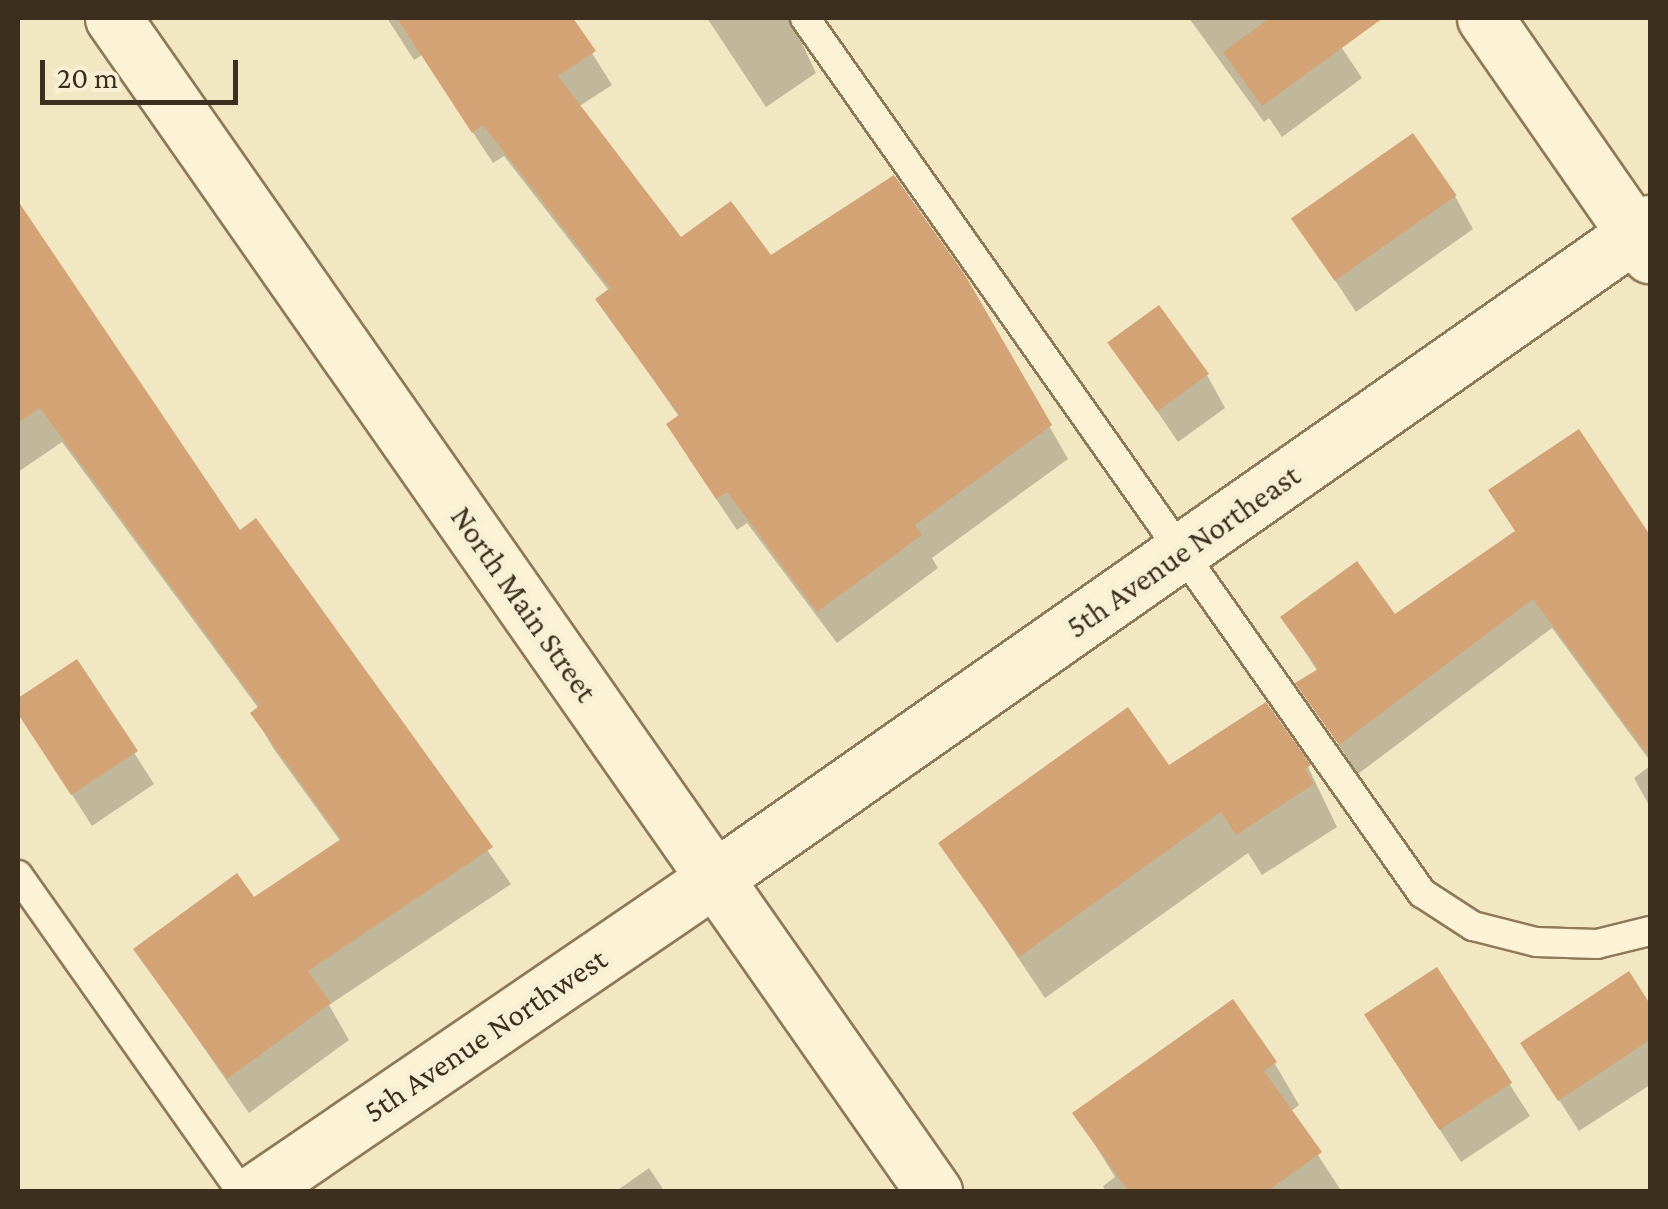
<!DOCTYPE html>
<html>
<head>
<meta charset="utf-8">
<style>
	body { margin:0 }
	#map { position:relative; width:1668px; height:1209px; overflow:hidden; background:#f2e7c3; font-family:"Crimson Pro",serif }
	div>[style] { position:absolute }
	.shadow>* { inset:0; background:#0003 }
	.building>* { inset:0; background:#d3a376; transform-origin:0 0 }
	.roads { filter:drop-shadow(2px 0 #8e7958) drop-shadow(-2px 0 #8e7958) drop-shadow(0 2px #8e7958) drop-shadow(0 -2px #8e7958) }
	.lane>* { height:28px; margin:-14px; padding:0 14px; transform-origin:14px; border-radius:14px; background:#fcf3d7 }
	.street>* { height:55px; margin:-27.5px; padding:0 27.5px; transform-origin:27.5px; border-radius:27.5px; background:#fcf3d7 }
	.secondary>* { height:55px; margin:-27.5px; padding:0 27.5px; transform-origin:27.5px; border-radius:27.5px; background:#fcf3d7 }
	span { translate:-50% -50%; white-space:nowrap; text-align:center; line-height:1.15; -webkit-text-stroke:10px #f8f0d4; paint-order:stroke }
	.street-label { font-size:32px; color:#3d2f1d }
	.frame { position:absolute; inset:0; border:20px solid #3d2f1d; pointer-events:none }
	.scale { position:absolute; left:40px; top:60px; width:198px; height:45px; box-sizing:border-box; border:5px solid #3d2f1d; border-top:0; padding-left:12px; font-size:30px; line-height:35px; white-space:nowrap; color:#3d2f1d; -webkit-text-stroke:8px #f8f0d4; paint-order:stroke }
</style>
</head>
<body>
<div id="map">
	<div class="shadow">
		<i style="clip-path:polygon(387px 18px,570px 18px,612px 85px,578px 107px,681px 240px,770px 259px,963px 276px,1068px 459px,932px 558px,938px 568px,837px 643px,747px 523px,737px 530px,688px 457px,680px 418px,598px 300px,610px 292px,504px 156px,493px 163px,422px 55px,414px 60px)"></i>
		<i style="clip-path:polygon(707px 18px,790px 18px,816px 73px,766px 107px)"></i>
		<i style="clip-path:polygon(1189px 18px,1322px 18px,1362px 78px,1282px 137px,1269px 118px,1264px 122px)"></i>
		<i style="clip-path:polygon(1455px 196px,1473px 229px,1356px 312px,1296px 221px)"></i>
		<i style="clip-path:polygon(18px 206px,240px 534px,256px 522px,511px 884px,329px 1005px,349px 1040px,249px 1113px,136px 950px,253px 900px,341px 842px,273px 748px,253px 713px,259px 709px,62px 442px,18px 472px)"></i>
		<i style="clip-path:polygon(1111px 343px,1207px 375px,1225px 408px,1178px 442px)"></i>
		<i style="clip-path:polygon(1579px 432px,1650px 539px,1650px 761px,1552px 628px,1358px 774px,1299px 684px,1318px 672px,1283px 618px,1395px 618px,1516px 533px)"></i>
		<i style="clip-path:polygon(76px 662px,154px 784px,92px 826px,18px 710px,18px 701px)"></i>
		<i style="clip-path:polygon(1650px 766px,1650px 807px,1634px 778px)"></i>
		<i style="clip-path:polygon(1308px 767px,1337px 827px,1262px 875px,1248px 853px,1045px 998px,942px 844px,1168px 769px)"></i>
		<i style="clip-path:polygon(1436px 970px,1530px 1116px,1461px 1162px,1386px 1048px)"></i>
		<i style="clip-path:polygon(1629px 975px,1650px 1009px,1650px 1085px,1579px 1131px,1523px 1044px)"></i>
		<i style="clip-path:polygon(1232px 1003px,1275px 1064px,1299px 1105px,1290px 1112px,1342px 1192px,1106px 1192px,1103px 1186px,1115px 1177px,1076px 1114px)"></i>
		<i style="clip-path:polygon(649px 1168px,665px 1192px,615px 1192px)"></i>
	</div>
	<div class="building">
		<i style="clip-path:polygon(397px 18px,573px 18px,596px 51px,558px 76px,681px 237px,731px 201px,771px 255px,894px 175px,965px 275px,1052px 425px,915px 525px,922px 535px,817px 612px,727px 492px,716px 499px,666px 424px,679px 415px,595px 299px,610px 288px,483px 125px,472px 133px)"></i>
		<i style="clip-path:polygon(1270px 18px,1383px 18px,1262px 106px,1223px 52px)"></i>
		<i style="left:1413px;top:133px;width:76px;height:149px;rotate:55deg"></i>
		<i style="clip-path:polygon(18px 201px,240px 530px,256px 518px,493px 847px,308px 971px,331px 1003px,227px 1079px,133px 949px,237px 873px,254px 897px,341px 839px,250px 713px,259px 706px,40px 408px,18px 423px)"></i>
		<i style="left:1159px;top:305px;width:85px;height:64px;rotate:54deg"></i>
		<i style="clip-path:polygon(1579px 429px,1650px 535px,1650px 758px,1533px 599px,1339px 745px,1295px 683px,1318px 669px,1280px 617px,1357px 561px,1395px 614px,1515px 531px,1488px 490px)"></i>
		<i style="clip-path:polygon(77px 659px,138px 751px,71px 795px,18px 714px,18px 698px)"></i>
		<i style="clip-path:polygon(1266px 702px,1311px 765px,1305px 769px,1314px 784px,1236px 835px,1221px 812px,1019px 957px,938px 843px,1128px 707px,1169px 765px)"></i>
		<i style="left:1437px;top:967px;width:138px;height:87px;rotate:57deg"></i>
		<i style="clip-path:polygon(1629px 971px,1650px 1004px,1650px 1040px,1558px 1101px,1520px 1043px)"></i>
		<i style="clip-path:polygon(1233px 999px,1277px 1062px,1264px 1071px,1322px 1152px,1266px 1192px,1129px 1192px,1072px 1113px)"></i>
	</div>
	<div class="roads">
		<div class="lane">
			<i style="left:805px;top:18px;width:1071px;rotate:54.81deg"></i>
			<i style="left:1422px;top:893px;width:61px;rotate:32.9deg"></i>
			<i style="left:1473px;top:926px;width:65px;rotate:14.3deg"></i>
			<i style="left:1536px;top:942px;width:61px;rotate:1.9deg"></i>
			<i style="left:1597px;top:944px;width:55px;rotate:-13.8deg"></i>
			<i style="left:18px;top:875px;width:388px;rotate:54.8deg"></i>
		</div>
		<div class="street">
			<i style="left:1485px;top:18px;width:289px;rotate:55.2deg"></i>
			<i style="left:715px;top:878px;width:1142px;rotate:-35.01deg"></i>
		</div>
		<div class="secondary">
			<i style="left:113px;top:18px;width:1433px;rotate:55.03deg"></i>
			<i style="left:255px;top:1192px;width:557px;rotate:-34.32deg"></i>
		</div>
	</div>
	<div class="street-label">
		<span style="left:1183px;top:551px;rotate:-35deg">5th Avenue Northeast</span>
		<span style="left:524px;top:604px;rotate:55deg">North Main Street</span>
		<span style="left:485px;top:1035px;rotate:-34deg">5th Avenue Northwest</span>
	</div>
	<div class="frame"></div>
	<div class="scale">20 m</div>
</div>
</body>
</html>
